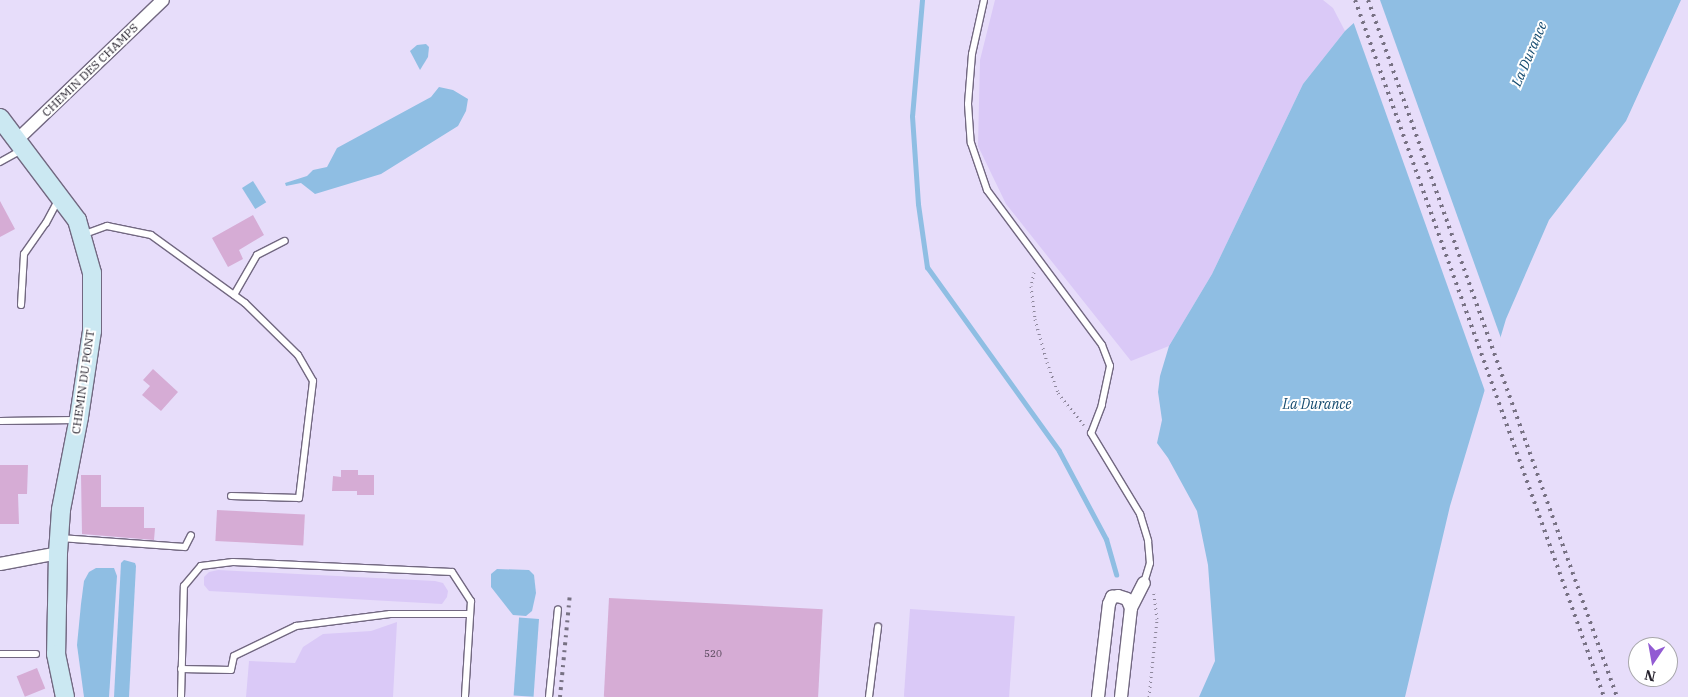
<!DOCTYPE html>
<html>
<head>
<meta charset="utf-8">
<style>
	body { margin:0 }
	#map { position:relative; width:1688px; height:697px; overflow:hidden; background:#e7ddfa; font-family:"IBM Plex Serif",serif }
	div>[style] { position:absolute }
	.green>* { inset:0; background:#dac9f7; transform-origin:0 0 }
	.water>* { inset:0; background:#8fbee3; transform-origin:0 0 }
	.pier>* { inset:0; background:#e7ddfa }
	.stream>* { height:5px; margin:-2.5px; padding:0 2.5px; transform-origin:2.5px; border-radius:2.5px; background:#8fbee3 }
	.building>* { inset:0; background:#d6acd5; transform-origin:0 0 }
	.path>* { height:3px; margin-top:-1.5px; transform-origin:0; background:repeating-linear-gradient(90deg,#8e879c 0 1px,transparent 0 5px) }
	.roads { filter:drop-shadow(1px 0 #726881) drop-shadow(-1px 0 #726881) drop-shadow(0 1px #726881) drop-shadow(0 -1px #726881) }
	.lane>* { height:6px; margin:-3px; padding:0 3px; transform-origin:3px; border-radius:3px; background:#fff }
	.street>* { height:12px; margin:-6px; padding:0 6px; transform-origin:6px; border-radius:6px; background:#fff }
	.secondary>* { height:18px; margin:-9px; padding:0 9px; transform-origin:9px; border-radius:9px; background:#cbe8f2 }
	.rail>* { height:4px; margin-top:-2px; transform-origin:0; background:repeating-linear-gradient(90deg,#777183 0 2.5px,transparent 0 7.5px) }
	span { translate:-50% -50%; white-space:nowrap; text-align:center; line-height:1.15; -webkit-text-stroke:4px #fff; paint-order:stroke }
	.number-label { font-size:10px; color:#524457 }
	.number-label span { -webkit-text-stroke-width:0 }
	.street-label { font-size:12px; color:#26222d }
	.water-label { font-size:14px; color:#164c70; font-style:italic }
	.north { position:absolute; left:1628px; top:637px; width:50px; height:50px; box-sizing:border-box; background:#fff; border:1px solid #a8a7ab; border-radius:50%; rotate:192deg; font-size:14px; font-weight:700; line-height:20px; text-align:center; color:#26222d }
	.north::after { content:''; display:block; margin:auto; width:18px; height:22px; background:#925bd3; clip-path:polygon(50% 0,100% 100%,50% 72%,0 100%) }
</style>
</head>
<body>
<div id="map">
	<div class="green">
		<i style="clip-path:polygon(995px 0,1323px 0,1333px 8px,1345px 31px,1303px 84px,1212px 274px,1169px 346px,1131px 361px,1006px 204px,978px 146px,980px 60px)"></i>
		<i style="clip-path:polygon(218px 570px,435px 581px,443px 583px,448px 591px,447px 597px,442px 604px,209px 591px,204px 585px,204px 577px,209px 572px)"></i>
		<i style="left:910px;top:609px;width:105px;height:88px;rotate:4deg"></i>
		<i style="clip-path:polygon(397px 622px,393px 697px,246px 697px,249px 661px,295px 663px,303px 647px,323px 634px,371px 631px)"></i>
	</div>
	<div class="water">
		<i style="clip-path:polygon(1379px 0,1681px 0,1626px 121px,1549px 220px,1506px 319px,1450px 506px,1405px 697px,1199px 697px,1215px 661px,1208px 565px,1197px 511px,1168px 458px,1157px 443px,1162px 420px,1158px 392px,1160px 376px,1169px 346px,1212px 274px,1303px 84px,1345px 31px)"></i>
		<i style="clip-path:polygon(426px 44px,429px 47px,428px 57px,420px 70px,410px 51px,417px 45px)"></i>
		<i style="clip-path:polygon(439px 87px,453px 90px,468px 99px,466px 111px,458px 126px,381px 174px,315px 194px,301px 183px,286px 186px,285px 183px,307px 176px,313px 170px,327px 167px,337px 148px,431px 97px)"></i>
		<i style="left:253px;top:181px;width:25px;height:13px;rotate:58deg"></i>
		<i style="clip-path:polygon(124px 560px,135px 563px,136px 566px,129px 697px,114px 697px,121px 563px)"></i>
		<i style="clip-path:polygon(96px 568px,114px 568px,117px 576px,109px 697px,84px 697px,77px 645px,81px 604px,84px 581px,89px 572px)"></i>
		<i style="clip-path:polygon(497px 569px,529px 570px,534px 575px,536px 593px,532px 611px,526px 616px,513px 615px,491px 587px,491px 574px)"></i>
		<i style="left:539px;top:619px;width:78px;height:20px;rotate:94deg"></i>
	</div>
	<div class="pier">
		<i style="clip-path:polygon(1375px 0,1380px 0,1502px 341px,1486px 394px,1353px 21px)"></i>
	</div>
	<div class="stream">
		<i style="left:922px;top:0;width:116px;rotate:94.9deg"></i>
		<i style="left:912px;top:116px;width:88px;rotate:86.1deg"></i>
		<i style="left:918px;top:204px;width:64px;rotate:81.9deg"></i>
		<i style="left:927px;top:267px;width:226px;rotate:54.3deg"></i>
		<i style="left:1059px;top:451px;width:100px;rotate:61.9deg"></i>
		<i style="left:1106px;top:539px;width:37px;rotate:74deg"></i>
	</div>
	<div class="building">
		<i style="clip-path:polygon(0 201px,15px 229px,0 237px)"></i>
		<i style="clip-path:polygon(253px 215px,264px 235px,239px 250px,243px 259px,228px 267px,212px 238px)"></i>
		<i style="clip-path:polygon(153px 369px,178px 392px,161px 411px,142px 395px,150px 386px,143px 380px)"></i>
		<i style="clip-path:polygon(0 465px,28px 465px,27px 494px,18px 494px,19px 524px,0 524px)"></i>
		<i style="clip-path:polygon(341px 470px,358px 470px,358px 475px,374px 475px,374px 495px,357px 495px,357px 491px,332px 491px,333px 476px,341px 477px)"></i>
		<i style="clip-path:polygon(81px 475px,101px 475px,101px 507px,144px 507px,144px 528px,155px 528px,154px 540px,82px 534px)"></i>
		<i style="left:217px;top:510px;width:88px;height:31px;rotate:3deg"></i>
		<i style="left:609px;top:598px;width:214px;height:99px;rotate:3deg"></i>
		<i style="left:37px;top:668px;width:22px;height:22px;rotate:68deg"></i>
	</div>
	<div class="path">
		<i style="left:1034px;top:272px;width:14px;rotate:102deg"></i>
		<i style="left:1031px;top:286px;width:33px;rotate:83deg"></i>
		<i style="left:1035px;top:319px;width:45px;rotate:74.4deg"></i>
		<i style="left:1047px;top:362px;width:33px;rotate:70deg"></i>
		<i style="left:1058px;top:393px;width:41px;rotate:50.9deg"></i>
		<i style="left:1149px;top:697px;width:78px;rotate:-84.1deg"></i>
		<i style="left:1157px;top:619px;width:26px;rotate:-97deg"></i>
	</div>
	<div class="roads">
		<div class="lane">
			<i style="left:984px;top:0;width:55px;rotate:102.5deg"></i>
			<i style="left:972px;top:54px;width:50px;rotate:94.6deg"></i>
			<i style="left:968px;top:104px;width:39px;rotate:86deg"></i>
			<i style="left:971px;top:143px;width:50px;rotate:71.2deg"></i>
			<i style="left:987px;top:190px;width:193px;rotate:53.4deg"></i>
			<i style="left:1102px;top:345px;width:22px;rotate:69deg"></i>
			<i style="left:1110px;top:366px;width:40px;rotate:102deg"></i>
			<i style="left:1102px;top:405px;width:30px;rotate:111deg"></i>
			<i style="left:1091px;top:433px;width:95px;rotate:58.8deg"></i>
			<i style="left:1140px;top:514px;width:28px;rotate:73deg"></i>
			<i style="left:1148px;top:541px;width:22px;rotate:85deg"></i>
			<i style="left:1150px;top:563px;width:21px;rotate:107deg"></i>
			<i style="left:0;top:162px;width:26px;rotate:-29deg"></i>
			<i style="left:82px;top:235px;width:27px;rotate:-20deg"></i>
			<i style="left:107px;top:226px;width:45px;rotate:11.6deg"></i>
			<i style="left:151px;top:235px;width:116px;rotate:35.9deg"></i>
			<i style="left:245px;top:303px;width:74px;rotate:44.5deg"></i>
			<i style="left:298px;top:355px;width:30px;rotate:60deg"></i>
			<i style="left:313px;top:381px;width:118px;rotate:96.8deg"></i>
			<i style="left:299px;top:498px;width:68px;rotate:-178.3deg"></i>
			<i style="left:234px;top:295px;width:46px;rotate:-60.1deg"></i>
			<i style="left:257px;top:255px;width:31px;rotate:-27deg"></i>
			<i style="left:21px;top:305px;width:51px;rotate:-86.6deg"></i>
			<i style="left:24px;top:254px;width:38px;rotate:-55deg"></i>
			<i style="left:46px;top:223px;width:27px;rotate:-62deg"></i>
			<i style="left:0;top:421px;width:76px;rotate:-0.8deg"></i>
			<i style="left:60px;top:538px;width:125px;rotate:4.1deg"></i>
			<i style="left:185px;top:547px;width:13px;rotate:-63deg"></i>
			<i style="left:0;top:654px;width:36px"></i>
			<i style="left:181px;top:669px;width:50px;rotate:1.1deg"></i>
			<i style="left:231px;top:670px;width:14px;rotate:-78deg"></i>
			<i style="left:234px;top:656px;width:69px;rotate:-25.8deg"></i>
			<i style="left:296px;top:626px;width:95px;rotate:-7.3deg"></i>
			<i style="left:390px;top:614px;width:80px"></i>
			<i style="left:181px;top:697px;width:111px;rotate:-88.5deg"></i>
			<i style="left:184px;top:586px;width:26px;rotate:-50deg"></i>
			<i style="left:201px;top:566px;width:32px;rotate:-7deg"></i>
			<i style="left:233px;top:562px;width:219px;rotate:2.6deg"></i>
			<i style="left:452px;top:572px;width:35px;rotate:57deg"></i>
			<i style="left:471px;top:601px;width:96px;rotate:93.6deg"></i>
			<i style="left:549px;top:697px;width:88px;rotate:-84.2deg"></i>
			<i style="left:869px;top:697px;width:71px;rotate:-82.7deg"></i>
		</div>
		<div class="street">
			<i style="left:17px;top:140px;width:202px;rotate:-43.8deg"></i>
			<i style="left:0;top:564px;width:59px;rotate:-10.7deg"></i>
			<i style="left:1131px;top:608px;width:28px;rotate:-63deg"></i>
			<i style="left:1098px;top:697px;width:94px;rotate:-83.3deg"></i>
			<i style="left:1109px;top:604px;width:8px;rotate:-67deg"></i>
			<i style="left:1112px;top:597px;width:6px;rotate:-9deg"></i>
			<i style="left:1118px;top:596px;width:9px;rotate:18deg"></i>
			<i style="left:1127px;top:599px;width:10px;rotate:66deg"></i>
			<i style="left:1131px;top:608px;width:90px;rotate:96.4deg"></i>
		</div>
		<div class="secondary">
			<i style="left:0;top:118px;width:128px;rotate:53deg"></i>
			<i style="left:77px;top:220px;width:55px;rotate:74.2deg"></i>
			<i style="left:92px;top:273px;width:58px;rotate:90deg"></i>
			<i style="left:92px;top:331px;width:87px;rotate:98.6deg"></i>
			<i style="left:79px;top:417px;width:95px;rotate:101deg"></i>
			<i style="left:61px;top:510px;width:43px;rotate:94deg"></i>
			<i style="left:58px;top:553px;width:101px;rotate:91.1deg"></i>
			<i style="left:56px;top:654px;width:44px;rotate:78.2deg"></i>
		</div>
	</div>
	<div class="rail">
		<i style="left:1355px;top:0;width:740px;rotate:70.34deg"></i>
		<i style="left:1368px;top:0;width:740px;rotate:70.34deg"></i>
		<i style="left:560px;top:697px;width:104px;rotate:-84.5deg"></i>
	</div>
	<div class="number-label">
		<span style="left:713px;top:654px">520</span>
	</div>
	<div class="street-label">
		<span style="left:90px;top:70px;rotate:-44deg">CHEMIN DES CHAMPS</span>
		<span style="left:83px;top:382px;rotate:-82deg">CHEMIN DU PONT</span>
	</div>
	<div class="water-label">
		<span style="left:1529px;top:54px;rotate:-67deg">La Durance</span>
		<span style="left:1317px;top:404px">La Durance</span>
	</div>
	<div class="north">N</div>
</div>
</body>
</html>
